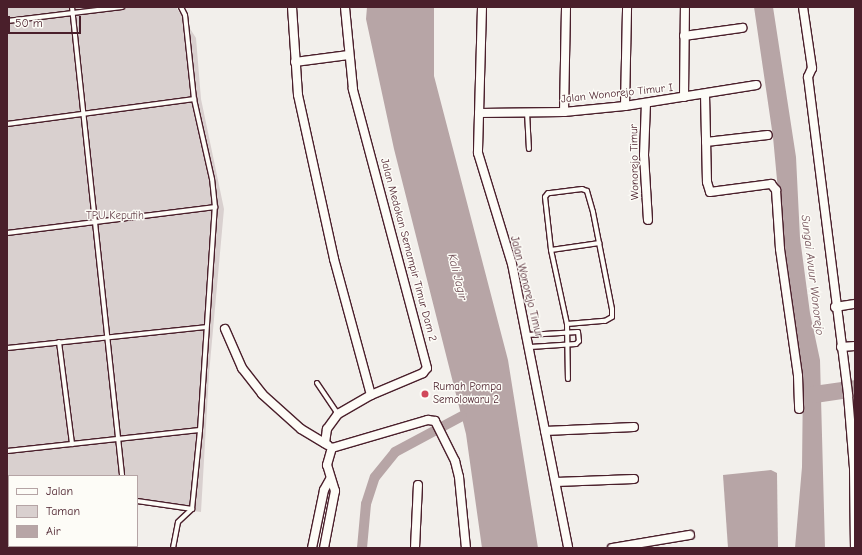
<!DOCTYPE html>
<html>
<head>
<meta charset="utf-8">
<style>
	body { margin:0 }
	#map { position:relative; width:862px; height:555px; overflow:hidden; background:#f2efeb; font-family:"Comic Neue",sans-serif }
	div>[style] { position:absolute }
	.green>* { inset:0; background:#d9d0cf }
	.water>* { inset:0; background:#b7a5a6 }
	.canal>* { height:10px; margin:-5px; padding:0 5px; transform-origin:5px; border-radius:5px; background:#b7a5a6 }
	.river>* { height:17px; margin:-8.5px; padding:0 8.5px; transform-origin:8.5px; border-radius:8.5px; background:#b7a5a6 }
	.roads { filter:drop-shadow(1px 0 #4a1f2b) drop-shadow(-1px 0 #4a1f2b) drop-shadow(0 1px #4a1f2b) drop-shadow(0 -1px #4a1f2b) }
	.service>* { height:4px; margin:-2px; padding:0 2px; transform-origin:2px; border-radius:2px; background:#fdfcf7 }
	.minor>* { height:8px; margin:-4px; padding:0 4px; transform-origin:4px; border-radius:4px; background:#fdfcf7 }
	.dots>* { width:11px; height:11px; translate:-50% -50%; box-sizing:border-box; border:2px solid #fdfcf7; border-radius:50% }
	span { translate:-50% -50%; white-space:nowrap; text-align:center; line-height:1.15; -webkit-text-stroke:3px #fdfcf7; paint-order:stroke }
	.street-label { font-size:11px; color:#4a1f2b }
	.park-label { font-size:11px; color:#6e4b54 }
	.poi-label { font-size:11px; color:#4a1f2b }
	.left { translate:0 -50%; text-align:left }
	.water-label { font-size:12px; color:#704e56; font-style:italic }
	.frame { position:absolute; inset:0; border:8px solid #4a1f2b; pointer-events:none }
	.legend { position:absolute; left:8px; top:475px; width:130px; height:72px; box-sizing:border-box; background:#fdfcf7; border:1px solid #b5a4a5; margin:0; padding:5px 7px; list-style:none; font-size:12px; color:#4a1f2b }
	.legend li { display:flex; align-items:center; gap:8px; height:20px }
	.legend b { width:20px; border:1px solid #b5a4a5 }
	.scale { position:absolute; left:8px; top:16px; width:73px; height:18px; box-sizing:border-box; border:2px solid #4a1f2b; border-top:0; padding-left:5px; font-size:12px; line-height:14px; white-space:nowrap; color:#4a1f2b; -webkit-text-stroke:3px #fdfcf7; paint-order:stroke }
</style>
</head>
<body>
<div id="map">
	<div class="green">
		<i style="clip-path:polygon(7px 7px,176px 7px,196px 38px,201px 99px,224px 209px,209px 374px,201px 512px,137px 504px,137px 476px,9px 476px,9px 546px,80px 546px,80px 548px,7px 548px)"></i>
	</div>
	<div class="water">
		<i style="clip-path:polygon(367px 7px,434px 7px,434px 76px,508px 360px,538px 548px,482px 548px,466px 434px,394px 149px,366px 19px)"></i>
		<i style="clip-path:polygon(754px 7px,773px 7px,796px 157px,800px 238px,810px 313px,820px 360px,825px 548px,795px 548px,802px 467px,803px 378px,780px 212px,773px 137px)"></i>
		<i style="clip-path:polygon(771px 470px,777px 473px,778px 548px,728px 548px,723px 475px)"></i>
	</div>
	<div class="canal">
		<i style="left:362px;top:548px;width:44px;rotate:-84.8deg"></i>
		<i style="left:366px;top:504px;width:28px;rotate:-72deg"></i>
		<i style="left:375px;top:477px;width:32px;rotate:-51deg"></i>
		<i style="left:395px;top:452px;width:76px;rotate:-28.2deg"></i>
	</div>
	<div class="river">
		<i style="left:814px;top:394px;width:41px;rotate:-8.3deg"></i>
	</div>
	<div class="roads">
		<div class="service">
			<i style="left:72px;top:7px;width:472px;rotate:83.9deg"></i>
			<i style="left:7px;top:21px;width:116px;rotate:-6.9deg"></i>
			<i style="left:527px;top:112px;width:37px;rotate:87deg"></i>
			<i style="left:7px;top:124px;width:189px;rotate:-7.6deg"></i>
			<i style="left:7px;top:233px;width:210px;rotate:-7.1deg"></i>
			<i style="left:551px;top:250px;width:49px;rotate:-8.3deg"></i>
			<i style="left:567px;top:324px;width:38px;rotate:-5deg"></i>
			<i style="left:605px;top:321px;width:8px;rotate:-30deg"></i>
			<i style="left:612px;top:317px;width:8px;rotate:-90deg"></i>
			<i style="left:612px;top:309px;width:99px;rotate:-101.1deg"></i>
			<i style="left:593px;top:212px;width:22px;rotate:-106deg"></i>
			<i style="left:587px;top:191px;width:5px;rotate:-158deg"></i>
			<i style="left:582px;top:189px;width:34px;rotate:173deg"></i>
			<i style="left:548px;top:193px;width:5px;rotate:127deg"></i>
			<i style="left:545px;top:197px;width:53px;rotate:83.5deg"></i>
			<i style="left:551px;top:250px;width:76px;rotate:77.8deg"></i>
			<i style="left:567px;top:324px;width:55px;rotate:89deg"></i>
			<i style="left:527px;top:335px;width:51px;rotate:-3.4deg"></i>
			<i style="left:578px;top:332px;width:9px;rotate:84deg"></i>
			<i style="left:579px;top:341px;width:4px;rotate:135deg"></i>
			<i style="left:576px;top:344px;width:46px;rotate:176.3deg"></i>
			<i style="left:59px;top:342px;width:103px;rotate:82.7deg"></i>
			<i style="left:7px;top:348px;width:200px;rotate:-6deg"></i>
			<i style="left:317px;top:383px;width:37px;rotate:56deg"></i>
			<i style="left:7px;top:451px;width:194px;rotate:-6.2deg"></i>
			<i style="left:137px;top:501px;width:56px;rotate:8.3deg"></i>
			<i style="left:79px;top:548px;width:2px;rotate:-90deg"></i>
			<i style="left:173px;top:548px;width:26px;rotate:-79deg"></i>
			<i style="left:178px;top:522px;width:19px;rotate:-43deg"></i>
			<i style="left:192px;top:509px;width:79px;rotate:-84.2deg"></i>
			<i style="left:200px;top:430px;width:224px;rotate:-86.2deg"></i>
			<i style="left:215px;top:207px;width:28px;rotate:-96deg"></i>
			<i style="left:212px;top:179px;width:82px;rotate:-102.7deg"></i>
			<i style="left:194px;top:99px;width:84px;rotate:-96.1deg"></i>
			<i style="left:185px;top:15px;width:9px;rotate:-117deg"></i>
		</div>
		<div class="minor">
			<i style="left:292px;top:7px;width:88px;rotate:86.1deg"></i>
			<i style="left:298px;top:95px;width:168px;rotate:77.6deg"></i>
			<i style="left:334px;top:259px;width:141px;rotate:74.8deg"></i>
			<i style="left:482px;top:7px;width:146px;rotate:91.6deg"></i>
			<i style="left:478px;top:153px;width:116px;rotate:73deg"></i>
			<i style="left:512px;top:264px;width:289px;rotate:78.8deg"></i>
			<i style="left:803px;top:7px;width:62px;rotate:81.6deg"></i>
			<i style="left:812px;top:68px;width:10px;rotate:114deg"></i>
			<i style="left:808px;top:77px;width:321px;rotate:82.8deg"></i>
			<i style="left:848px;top:395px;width:73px;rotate:85.3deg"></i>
			<i style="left:854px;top:468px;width:80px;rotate:89.3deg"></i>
			<i style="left:684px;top:36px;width:59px;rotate:-7.9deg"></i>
			<i style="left:295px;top:62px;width:54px;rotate:-7.4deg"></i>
			<i style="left:705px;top:94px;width:88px;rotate:88.7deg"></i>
			<i style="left:707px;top:182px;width:10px;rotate:73deg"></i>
			<i style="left:710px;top:192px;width:62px;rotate:-7.5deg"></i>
			<i style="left:771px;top:184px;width:8px;rotate:50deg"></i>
			<i style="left:776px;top:190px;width:59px;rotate:86.1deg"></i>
			<i style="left:780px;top:249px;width:128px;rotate:81.9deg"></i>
			<i style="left:798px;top:376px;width:33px;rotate:88deg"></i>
			<i style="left:684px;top:97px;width:90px;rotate:-89.4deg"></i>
			<i style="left:646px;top:103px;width:52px;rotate:92.2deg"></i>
			<i style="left:644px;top:155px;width:65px;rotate:86.5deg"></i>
			<i style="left:625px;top:106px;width:99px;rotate:-88.8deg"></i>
			<i style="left:564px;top:112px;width:105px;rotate:-88.9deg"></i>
			<i style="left:479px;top:113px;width:85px;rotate:-0.7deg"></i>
			<i style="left:564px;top:112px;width:61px;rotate:-5.6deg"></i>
			<i style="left:625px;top:106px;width:133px;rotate:-9.1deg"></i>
			<i style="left:706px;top:142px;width:62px;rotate:-6.4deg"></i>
			<i style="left:835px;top:307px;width:20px;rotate:-9deg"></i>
			<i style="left:225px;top:329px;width:43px;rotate:66.4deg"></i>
			<i style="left:242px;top:368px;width:33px;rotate:52deg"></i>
			<i style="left:262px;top:394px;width:52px;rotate:41.9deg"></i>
			<i style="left:301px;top:429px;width:31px;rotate:31deg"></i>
			<i style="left:841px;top:347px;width:14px;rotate:-4deg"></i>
			<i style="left:545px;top:431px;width:89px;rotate:-2.6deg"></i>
			<i style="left:325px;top:443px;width:14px;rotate:-82deg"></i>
			<i style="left:327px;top:429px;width:19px;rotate:-54deg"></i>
			<i style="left:338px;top:414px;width:38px;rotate:-30deg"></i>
			<i style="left:371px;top:395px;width:56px;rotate:-22.9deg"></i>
			<i style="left:423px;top:373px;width:6px;rotate:-51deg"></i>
			<i style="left:427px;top:368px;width:289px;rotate:-104.9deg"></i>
			<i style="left:353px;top:89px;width:82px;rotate:-95.6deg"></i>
			<i style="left:332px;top:448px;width:100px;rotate:-16.3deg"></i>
			<i style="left:428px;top:420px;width:7px;rotate:8deg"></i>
			<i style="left:435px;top:421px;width:45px;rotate:63.4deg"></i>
			<i style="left:455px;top:461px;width:16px;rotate:76deg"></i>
			<i style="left:459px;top:477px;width:71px;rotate:84.4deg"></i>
			<i style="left:556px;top:482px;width:78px;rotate:-2.2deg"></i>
			<i style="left:312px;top:548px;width:59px;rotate:-78.3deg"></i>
			<i style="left:324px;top:490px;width:13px;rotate:-61deg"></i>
			<i style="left:324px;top:548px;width:58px;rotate:-79.1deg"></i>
			<i style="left:335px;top:491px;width:27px;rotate:-107deg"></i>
			<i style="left:327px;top:465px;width:18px;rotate:-74deg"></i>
			<i style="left:415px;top:548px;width:63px;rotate:-87.3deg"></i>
			<i style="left:612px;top:548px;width:79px;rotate:-9.5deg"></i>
		</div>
	</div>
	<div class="dots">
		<i style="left:425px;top:394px;background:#d1495b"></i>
	</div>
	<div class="street-label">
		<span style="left:617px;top:94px;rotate:-6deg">Jalan Wonorejo Timur I</span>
		<span style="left:635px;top:162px;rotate:-91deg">Wonorejo Timur</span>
		<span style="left:408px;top:250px;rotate:75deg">Jalan Medokan Semampir Timur Dam 2</span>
		<span style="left:526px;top:287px;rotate:76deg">Jalan Wonorejo Timur</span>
	</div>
	<div class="park-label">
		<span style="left:115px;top:216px">TPU Keputih</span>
	</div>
	<div class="poi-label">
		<span class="left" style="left:433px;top:394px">Rumah Pompa<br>Semolowaru 2</span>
	</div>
	<div class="water-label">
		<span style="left:812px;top:275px;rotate:83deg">Sungai Avuur Wonorejo</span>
		<span style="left:457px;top:277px;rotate:76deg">Kali Jagir</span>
	</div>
	<div class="frame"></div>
	<ul class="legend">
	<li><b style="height:5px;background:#fdfcf7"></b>Jalan</li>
	<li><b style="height:11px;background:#d9d0cf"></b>Taman</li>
	<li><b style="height:11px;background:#b7a5a6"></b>Air</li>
	</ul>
	<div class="scale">50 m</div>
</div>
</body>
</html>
